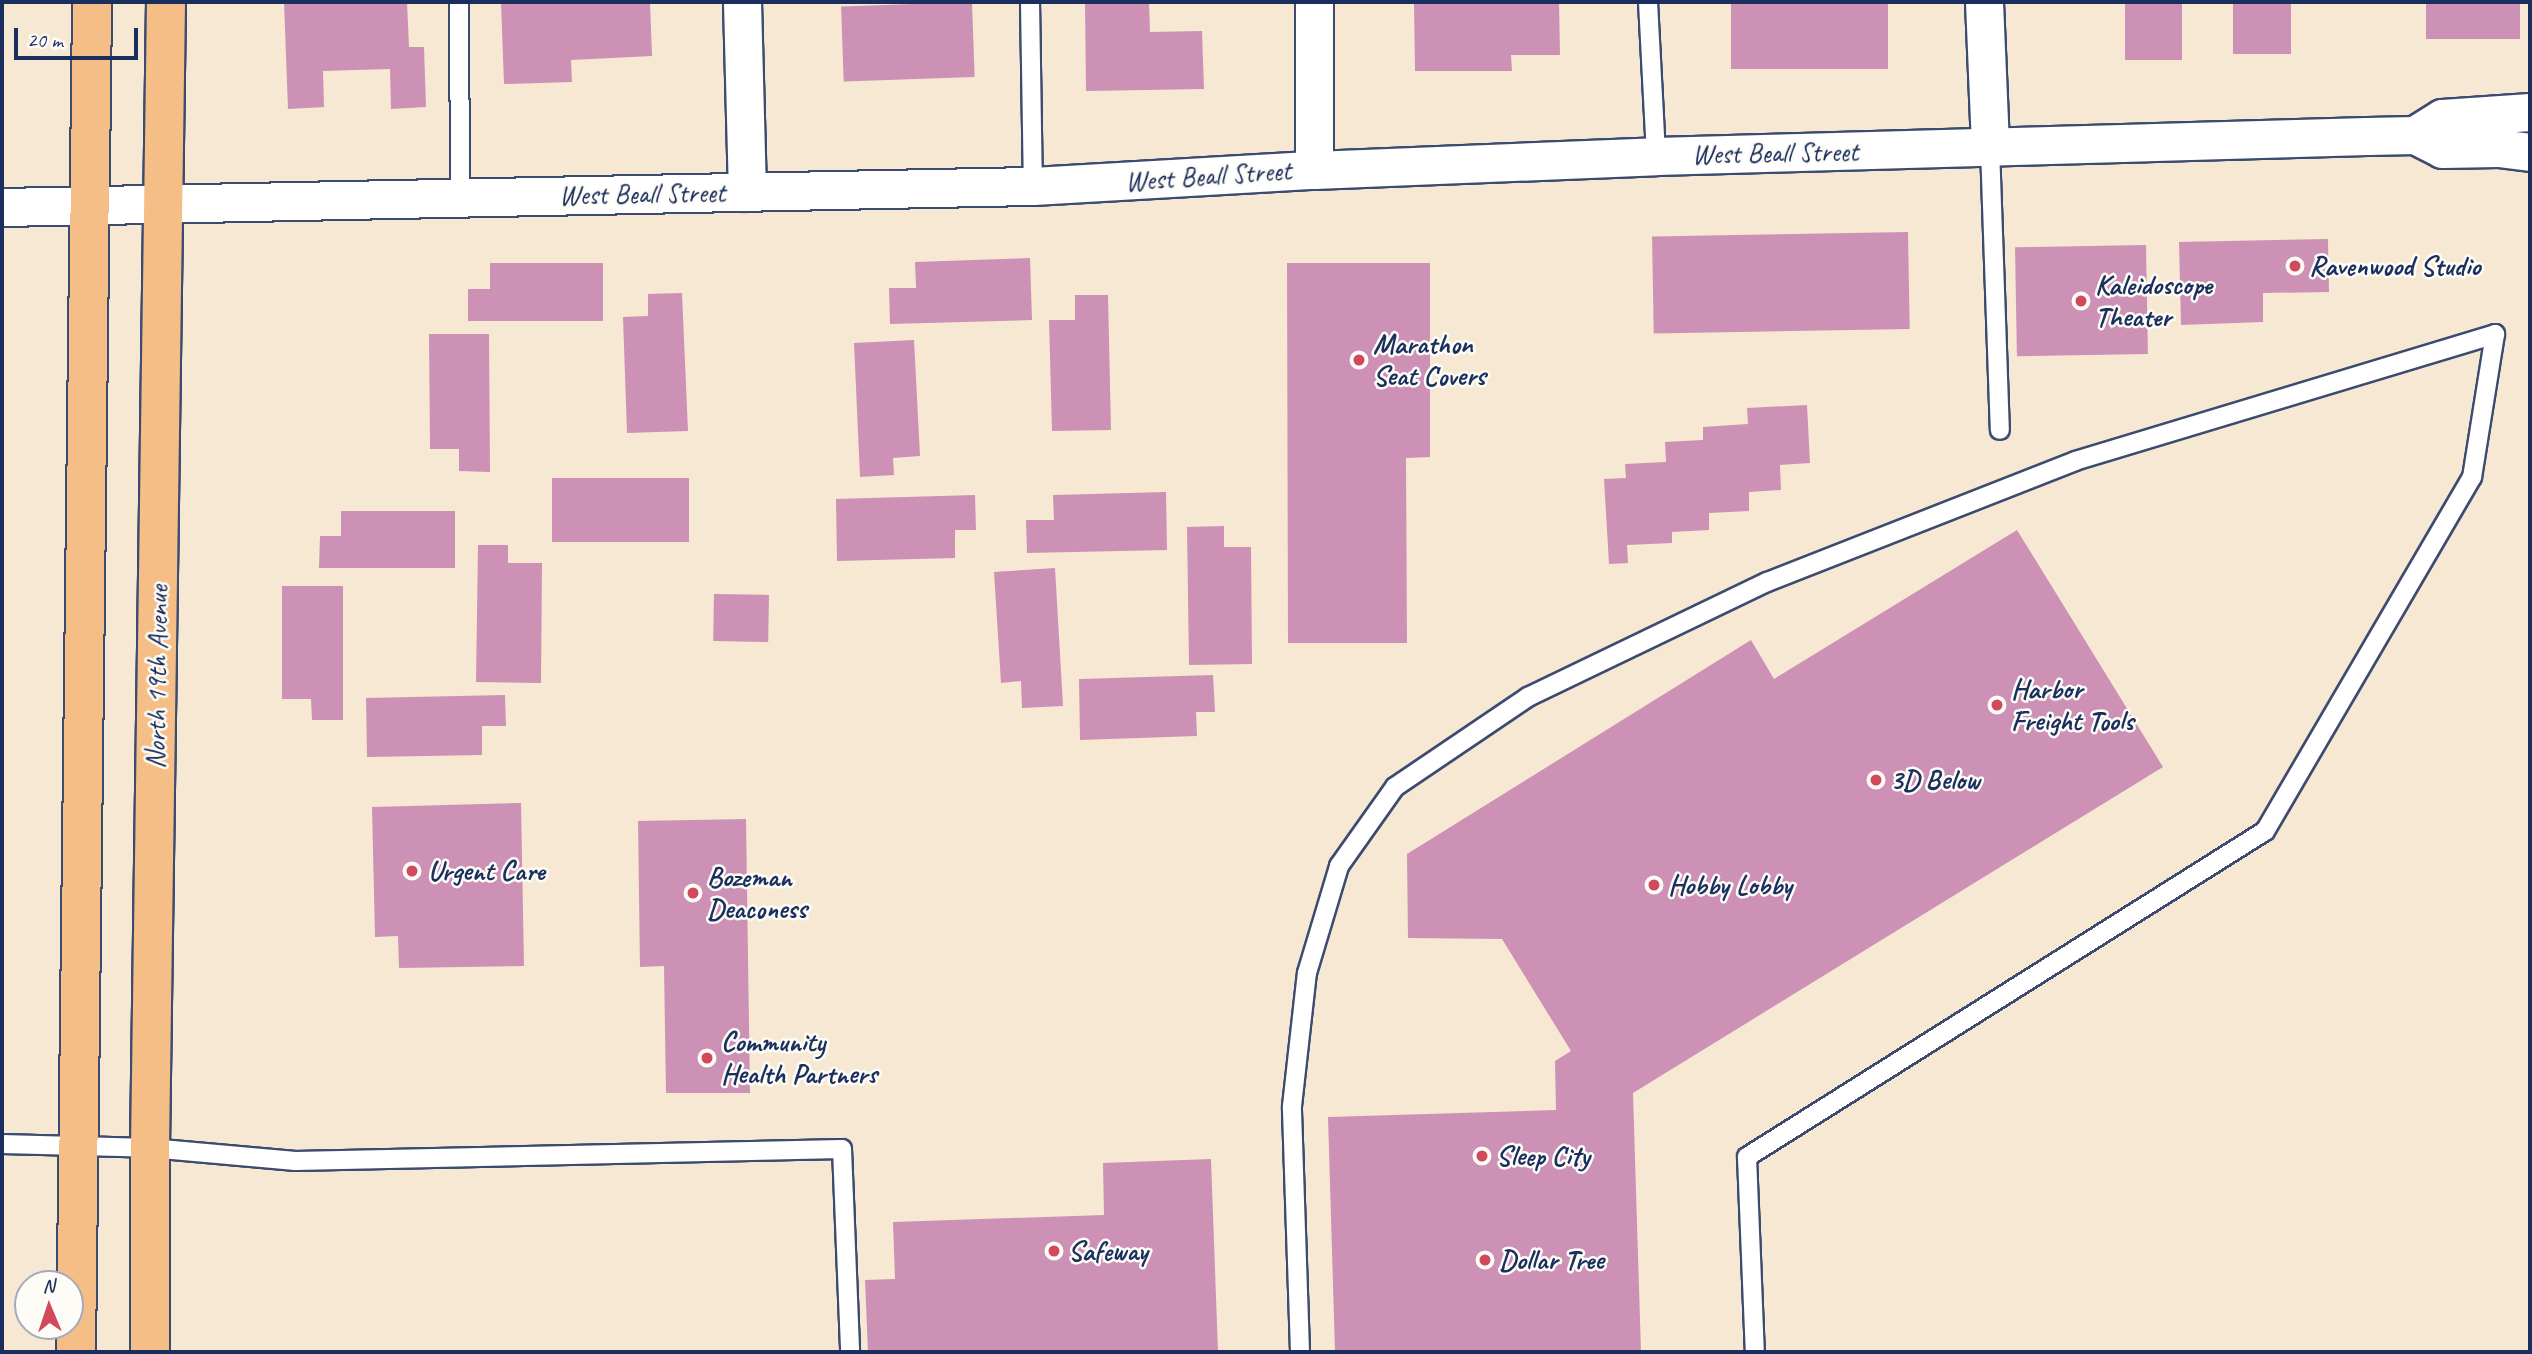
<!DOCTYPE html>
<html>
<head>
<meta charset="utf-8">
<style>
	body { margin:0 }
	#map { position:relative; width:2532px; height:1354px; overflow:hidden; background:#f6e8d3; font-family:Caveat,sans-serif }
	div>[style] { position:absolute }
	.building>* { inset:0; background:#cd91b6; transform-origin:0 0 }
	.roads { filter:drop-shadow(2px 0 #3c4b70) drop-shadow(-2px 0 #3c4b70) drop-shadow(0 2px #3c4b70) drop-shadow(0 -2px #3c4b70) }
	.lane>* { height:18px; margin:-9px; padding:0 9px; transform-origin:9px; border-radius:9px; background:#fff }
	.street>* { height:37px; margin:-18.5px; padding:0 18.5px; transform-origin:18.5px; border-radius:18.5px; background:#fff }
	.primary>* { height:38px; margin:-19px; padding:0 19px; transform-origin:19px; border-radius:19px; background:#f6be87 }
	.dots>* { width:19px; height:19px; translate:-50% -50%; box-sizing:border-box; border:4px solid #fdfcf7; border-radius:50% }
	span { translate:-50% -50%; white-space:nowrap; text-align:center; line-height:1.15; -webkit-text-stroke:5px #fdfcf7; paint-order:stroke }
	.street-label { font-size:28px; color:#1b2f5e }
	.poi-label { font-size:28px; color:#1b2f5e; font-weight:700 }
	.left { translate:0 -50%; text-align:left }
	.frame { position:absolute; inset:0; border:4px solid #1b2f5e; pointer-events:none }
	.north { position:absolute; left:14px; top:1270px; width:70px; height:70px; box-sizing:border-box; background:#fdfcf7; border:2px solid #a3aaba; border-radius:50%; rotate:358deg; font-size:19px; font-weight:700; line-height:28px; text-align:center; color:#1b2f5e }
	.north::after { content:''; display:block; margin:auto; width:24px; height:32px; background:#d1495b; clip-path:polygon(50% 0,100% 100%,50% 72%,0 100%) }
	.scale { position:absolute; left:14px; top:28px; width:124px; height:32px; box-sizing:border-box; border:4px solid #1b2f5e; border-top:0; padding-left:9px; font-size:21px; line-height:24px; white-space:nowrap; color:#1b2f5e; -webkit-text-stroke:5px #fdfcf7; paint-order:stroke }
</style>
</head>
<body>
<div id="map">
	<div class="building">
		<i style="clip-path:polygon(284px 2px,407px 2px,409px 47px,424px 47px,426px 107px,391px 109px,390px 69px,323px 71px,324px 107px,288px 109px)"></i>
		<i style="clip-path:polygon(650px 2px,652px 56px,571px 60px,572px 82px,504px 84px,501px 3px)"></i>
		<i style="left:972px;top:2px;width:75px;height:131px;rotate:88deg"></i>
		<i style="clip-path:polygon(1085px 2px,1149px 2px,1150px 32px,1202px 31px,1204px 89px,1086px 91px)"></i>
		<i style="clip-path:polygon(1414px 2px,1559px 2px,1560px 55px,1511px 55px,1512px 71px,1415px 71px)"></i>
		<i style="left:1731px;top:2px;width:157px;height:67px"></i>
		<i style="left:2125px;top:2px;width:57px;height:58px"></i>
		<i style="left:2233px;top:2px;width:58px;height:52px"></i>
		<i style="left:2426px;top:2px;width:94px;height:37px"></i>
		<i style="left:1908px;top:232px;width:97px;height:256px;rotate:89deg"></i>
		<i style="clip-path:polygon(2328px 239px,2329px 292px,2263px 293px,2263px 322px,2181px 325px,2179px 242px)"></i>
		<i style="left:2146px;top:245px;width:109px;height:131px;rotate:89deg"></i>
		<i style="clip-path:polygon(1030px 258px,1032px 320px,890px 324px,889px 288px,916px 288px,915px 262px)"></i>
		<i style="clip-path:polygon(490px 263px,603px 263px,603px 321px,468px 321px,468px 289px,490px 289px)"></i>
		<i style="clip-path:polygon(1287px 263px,1430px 263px,1430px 457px,1406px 458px,1407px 643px,1288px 643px)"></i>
		<i style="clip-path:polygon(682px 293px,688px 431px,627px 433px,623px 317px,648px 316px,648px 294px)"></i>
		<i style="clip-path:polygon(1075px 295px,1108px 295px,1111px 430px,1052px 431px,1049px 320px,1075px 320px)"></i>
		<i style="clip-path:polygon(429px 334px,489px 334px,490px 472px,459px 471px,459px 449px,430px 449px)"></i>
		<i style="clip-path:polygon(914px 340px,920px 456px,893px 458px,894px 475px,860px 477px,854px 343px)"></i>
		<i style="clip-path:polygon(1807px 405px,1810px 463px,1780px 465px,1781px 490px,1749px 492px,1749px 511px,1709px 513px,1709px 530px,1672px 532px,1672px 543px,1627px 545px,1628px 563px,1609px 564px,1604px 479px,1626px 478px,1625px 464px,1666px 462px,1665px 442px,1703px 440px,1703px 427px,1748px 424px,1747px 408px)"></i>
		<i style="left:689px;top:478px;width:64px;height:137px;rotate:90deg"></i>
		<i style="clip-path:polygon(1166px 492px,1167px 550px,1027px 553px,1026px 520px,1054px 520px,1053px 495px)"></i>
		<i style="clip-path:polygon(975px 495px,976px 530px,955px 530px,955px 558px,837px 561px,836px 499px)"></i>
		<i style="clip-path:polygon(341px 511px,455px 511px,455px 568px,319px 568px,320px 536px,341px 536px)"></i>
		<i style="clip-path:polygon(1224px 526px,1224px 547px,1251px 547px,1252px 664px,1189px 665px,1187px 527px)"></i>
		<i style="clip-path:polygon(2017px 530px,2163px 767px,1633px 1093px,1641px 1352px,1335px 1352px,1328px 1117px,1556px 1110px,1555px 1061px,1571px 1051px,1502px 939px,1408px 938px,1407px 854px,1751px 640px,1774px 679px)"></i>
		<i style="clip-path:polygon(478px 545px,508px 545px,508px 563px,542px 563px,541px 683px,476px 682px)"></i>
		<i style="clip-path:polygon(1055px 568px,1063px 706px,1022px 708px,1021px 681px,1001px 683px,994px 572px)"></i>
		<i style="clip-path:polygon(282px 586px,343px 586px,343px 720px,312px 720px,311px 699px,282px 699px)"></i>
		<i style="left:714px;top:594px;width:55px;height:47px;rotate:1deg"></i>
		<i style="clip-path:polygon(1213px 675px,1215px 712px,1196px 712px,1197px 736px,1080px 740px,1079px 679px)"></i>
		<i style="clip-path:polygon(505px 695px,506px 726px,482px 726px,482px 755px,367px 757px,366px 698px)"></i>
		<i style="clip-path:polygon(521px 803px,524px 966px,399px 968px,398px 936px,375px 937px,372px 807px)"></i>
		<i style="clip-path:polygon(746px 819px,750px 1093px,666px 1093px,664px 966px,640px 967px,638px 821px)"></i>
		<i style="clip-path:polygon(1211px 1159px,1218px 1352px,868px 1352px,865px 1280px,895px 1279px,893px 1222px,1104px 1215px,1103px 1163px)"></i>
	</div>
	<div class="roads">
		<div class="lane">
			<i style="left:459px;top:2px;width:195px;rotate:89.7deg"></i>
			<i style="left:1030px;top:2px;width:184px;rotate:89.1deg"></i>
			<i style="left:1648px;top:2px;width:154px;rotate:87deg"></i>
			<i style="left:1990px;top:148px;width:282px;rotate:88deg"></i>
			<i style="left:2px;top:1144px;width:148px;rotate:1.5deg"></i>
			<i style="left:150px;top:1148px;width:146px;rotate:5.1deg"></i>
			<i style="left:295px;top:1161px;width:547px;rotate:-1.26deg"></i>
			<i style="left:842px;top:1149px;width:203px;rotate:87.7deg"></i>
			<i style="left:1300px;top:1352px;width:246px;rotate:-91.9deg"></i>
			<i style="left:1292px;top:1106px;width:134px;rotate:-83.6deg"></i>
			<i style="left:1307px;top:973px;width:112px;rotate:-73.3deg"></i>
			<i style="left:1339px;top:866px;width:97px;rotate:-54.7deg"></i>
			<i style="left:1395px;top:787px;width:161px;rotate:-34.1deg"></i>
			<i style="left:1528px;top:697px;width:265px;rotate:-25.7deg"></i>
			<i style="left:1767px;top:582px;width:331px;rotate:-21.4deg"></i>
			<i style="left:2075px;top:461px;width:439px;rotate:-16.8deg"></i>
			<i style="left:2495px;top:334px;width:145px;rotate:99.1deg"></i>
			<i style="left:2472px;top:477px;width:410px;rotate:120.3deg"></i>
			<i style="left:2265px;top:831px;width:612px;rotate:147.82deg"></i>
			<i style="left:1747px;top:1157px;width:195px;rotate:87.7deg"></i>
		</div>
		<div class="street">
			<i style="left:742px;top:2px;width:190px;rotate:88.5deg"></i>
			<i style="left:1984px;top:2px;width:146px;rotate:87.6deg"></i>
			<i style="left:2415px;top:135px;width:32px;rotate:-32deg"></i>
			<i style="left:2442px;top:118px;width:88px;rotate:-3.9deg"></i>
			<i style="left:1314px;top:170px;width:168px;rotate:-90deg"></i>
			<i style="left:2px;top:207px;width:1031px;rotate:-1.17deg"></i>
			<i style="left:1033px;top:186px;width:281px;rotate:-3.3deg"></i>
			<i style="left:1314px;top:170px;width:342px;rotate:-2.3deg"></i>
			<i style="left:1656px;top:156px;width:711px;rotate:-1.61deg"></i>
			<i style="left:2367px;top:136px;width:48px;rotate:-1.2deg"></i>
			<i style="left:2415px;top:135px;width:30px;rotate:27deg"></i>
			<i style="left:2442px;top:149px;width:56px;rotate:-1deg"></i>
			<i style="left:2498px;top:148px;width:32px;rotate:7deg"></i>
		</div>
		<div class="primary">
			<i style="left:76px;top:1352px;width:1350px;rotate:-89.32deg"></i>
			<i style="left:150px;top:1352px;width:204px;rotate:-90deg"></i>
			<i style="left:150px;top:1148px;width:1146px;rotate:-89.2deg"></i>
		</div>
	</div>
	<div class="dots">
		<i style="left:2295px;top:266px;background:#d1495b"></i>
		<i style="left:2081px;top:301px;background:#d1495b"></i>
		<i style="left:1359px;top:360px;background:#d1495b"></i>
		<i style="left:1997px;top:705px;background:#d1495b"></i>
		<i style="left:1876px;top:780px;background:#d1495b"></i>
		<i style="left:412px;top:871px;background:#d1495b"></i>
		<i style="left:1654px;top:885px;background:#d1495b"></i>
		<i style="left:693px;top:893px;background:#d1495b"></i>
		<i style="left:707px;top:1058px;background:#d1495b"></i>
		<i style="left:1482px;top:1156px;background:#d1495b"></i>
		<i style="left:1054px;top:1251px;background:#d1495b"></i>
		<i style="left:1485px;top:1260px;background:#d1495b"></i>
	</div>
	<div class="street-label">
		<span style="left:1775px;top:153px;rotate:-1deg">West Beall Street</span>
		<span style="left:1208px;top:176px;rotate:-4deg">West Beall Street</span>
		<span style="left:642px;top:194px;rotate:-1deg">West Beall Street</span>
		<span style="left:157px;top:677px;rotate:-89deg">North 19th Avenue</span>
	</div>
	<div class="poi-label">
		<span class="left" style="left:2309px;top:266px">Ravenwood Studio</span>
		<span class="left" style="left:2095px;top:301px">Kaleidoscope<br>Theater</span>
		<span class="left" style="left:1373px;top:360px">Marathon<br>Seat Covers</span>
		<span class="left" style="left:2011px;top:705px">Harbor<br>Freight Tools</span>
		<span class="left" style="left:1890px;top:780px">3D Below</span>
		<span class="left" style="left:428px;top:871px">Urgent Care</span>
		<span class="left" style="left:707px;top:893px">Bozeman<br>Deaconess</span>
		<span class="left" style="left:1668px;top:885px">Hobby Lobby</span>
		<span class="left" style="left:721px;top:1058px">Community<br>Health Partners</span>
		<span class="left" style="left:1496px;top:1156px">Sleep City</span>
		<span class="left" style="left:1068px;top:1251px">Safeway</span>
		<span class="left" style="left:1499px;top:1260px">Dollar Tree</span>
	</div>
	<div class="frame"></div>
	<div class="north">N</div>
	<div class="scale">20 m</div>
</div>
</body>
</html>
